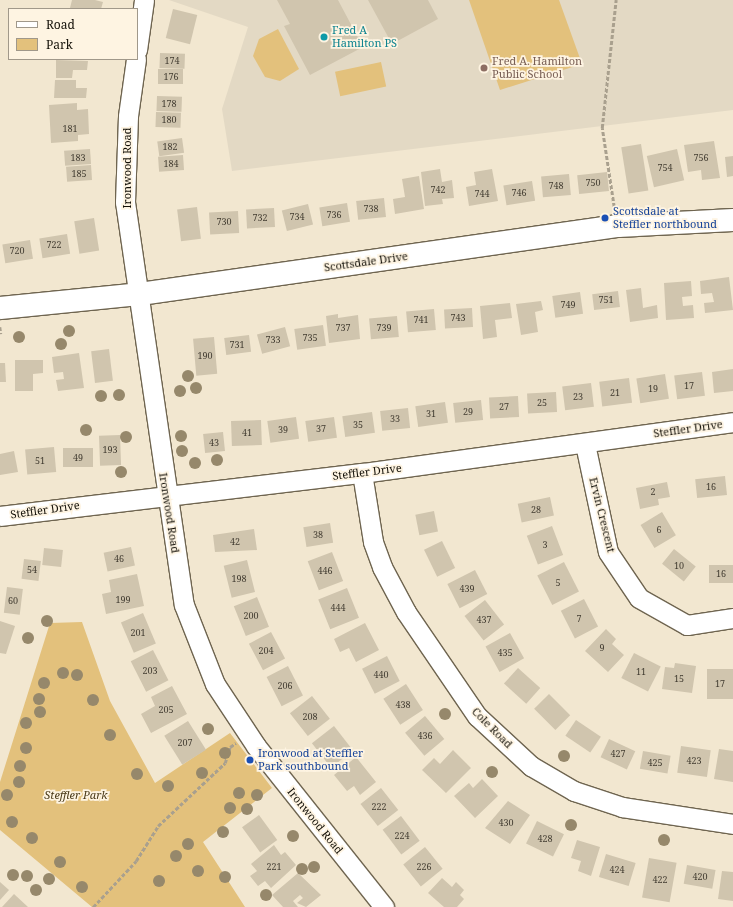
<!DOCTYPE html>
<html>
<head>
<meta charset="utf-8">
<style>
	body { margin:0 }
	#map { position:relative; width:733px; height:907px; overflow:hidden; background:#f2e7d0; font-family:"Noto Serif",serif }
	div>[style] { position:absolute }
	.education>* { inset:0; background:#e3d9c4 }
	.green>* { inset:0; background:#e3c17c; transform-origin:0 0 }
	.building>* { inset:0; background:#d0c5ae; transform-origin:0 0 }
	.path>* { height:2.5px; margin-top:-1.25px; transform-origin:0; background:repeating-linear-gradient(90deg,#a9a08e 0 4px,transparent 0 6px) }
	.roads { filter:drop-shadow(1px 0 #6f6550) drop-shadow(-1px 0 #6f6550) drop-shadow(0 1px #6f6550) drop-shadow(0 -1px #6f6550) }
	.street>* { height:19px; margin:-9.5px; padding:0 9.5px; transform-origin:9.5px; border-radius:9.5px; background:#fff }
	.secondary>* { height:22px; margin:-11px; padding:0 11px; transform-origin:11px; border-radius:11px; background:#fff }
	.trees>* { width:12px; height:12px; margin:-6px; border-radius:50%; background:#96886b }
	.dots>* { width:11px; height:11px; translate:-50% -50%; box-sizing:border-box; border:2px solid #fef4e2; border-radius:50% }
	span { translate:-50% -50%; white-space:nowrap; text-align:center; line-height:1.15; -webkit-text-stroke:3.5px #fef4e2; paint-order:stroke }
	.number-label { font-size:9px; color:#423c31 }
	.number-label span { -webkit-text-stroke-width:0 }
	.culture-label { font-size:11px; color:#0d838f }
	.left { translate:0 -50%; text-align:left }
	.education-label { font-size:11px; color:#785e54 }
	.street-label { font-size:11px; color:#120f07 }
	.transit-label { font-size:11px; color:#164399 }
	.park-label { font-size:11px; color:#4a3a19; font-style:italic }
	.legend { position:absolute; left:8px; top:8px; width:130px; height:52px; box-sizing:border-box; background:#fef4e2; border:1px solid #a0988a; margin:0; padding:5px 7px; list-style:none; font-size:12px; color:#120f07 }
	.legend li { display:flex; align-items:center; gap:8px; height:20px }
	.legend b { width:20px; border:1px solid #a0988a }
</style>
</head>
<body>
<div id="map">
	<div class="education">
		<i style="clip-path:polygon(169px 0,733px 0,733px 110px,232px 171px,222px 109px,248px 27px)"></i>
	</div>
	<div class="green">
		<i style="clip-path:polygon(469px 0,559px 0,582px 64px,500px 90px)"></i>
		<i style="clip-path:polygon(278px 29px,299px 69px,280px 81px,265px 77px,253px 56px,259px 39px)"></i>
		<i style="left:381px;top:62px;width:25px;height:47px;rotate:78deg"></i>
		<i style="clip-path:polygon(82px 622px,110px 701px,155px 783px,230px 733px,272px 788px,203px 842px,245px 907px,92px 907px,0 830px,0 782px,50px 623px)"></i>
	</div>
	<div class="building">
		<i style="clip-path:polygon(72px 0,95px 0,103px 2px,101px 9px,73px 9px,70px 8px)"></i>
		<i style="clip-path:polygon(277px 0,338px 0,363px 47px,310px 75px,284px 26px,290px 24px)"></i>
		<i style="clip-path:polygon(368px 0,428px 0,438px 19px,392px 44px)"></i>
		<i style="left:173px;top:9px;width:25px;height:30px;rotate:14deg"></i>
		<i style="left:160px;top:53px;width:25px;height:15px;rotate:2deg"></i>
		<i style="clip-path:polygon(56px 60px,88px 61px,87px 70px,73px 70px,72px 78px,56px 78px)"></i>
		<i style="left:158px;top:69px;width:25px;height:15px"></i>
		<i style="clip-path:polygon(55px 80px,76px 80px,76px 88px,87px 88px,86px 98px,54px 98px)"></i>
		<i style="left:157px;top:96px;width:25px;height:15px;rotate:2deg"></i>
		<i style="clip-path:polygon(77px 103px,77px 110px,88px 109px,89px 134px,78px 135px,78px 141px,51px 143px,49px 105px)"></i>
		<i style="left:156px;top:112px;width:25px;height:15px;rotate:2deg"></i>
		<i style="left:182px;top:138px;width:15px;height:25px;rotate:82deg"></i>
		<i style="clip-path:polygon(714px 141px,720px 178px,702px 180px,701px 170px,688px 172px,684px 145px)"></i>
		<i style="left:641px;top:144px;width:47px;height:20px;rotate:81deg"></i>
		<i style="left:90px;top:149px;width:15px;height:26px;rotate:86deg"></i>
		<i style="left:677px;top:149px;width:32px;height:31px;rotate:77deg"></i>
		<i style="left:183px;top:155px;width:15px;height:25px;rotate:86deg"></i>
		<i style="clip-path:polygon(733px 156px,733px 176px,727px 177px,725px 157px)"></i>
		<i style="left:91px;top:165px;width:15px;height:25px;rotate:86deg"></i>
		<i style="clip-path:polygon(440px 169px,442px 182px,452px 180px,454px 198px,442px 199px,443px 204px,425px 206px,421px 172px)"></i>
		<i style="clip-path:polygon(492px 169px,498px 201px,469px 206px,466px 187px,476px 185px,474px 172px)"></i>
		<i style="left:607px;top:172px;width:19px;height:30px;rotate:84deg"></i>
		<i style="left:569px;top:174px;width:21px;height:28px;rotate:85deg"></i>
		<i style="clip-path:polygon(419px 176px,424px 209px,395px 214px,393px 199px,405px 197px,402px 179px)"></i>
		<i style="left:532px;top:181px;width:20px;height:29px;rotate:81deg"></i>
		<i style="left:384px;top:198px;width:19px;height:28px;rotate:84deg"></i>
		<i style="left:347px;top:203px;width:19px;height:28px;rotate:81deg"></i>
		<i style="left:308px;top:204px;width:21px;height:27px;rotate:76deg"></i>
		<i style="left:197px;top:207px;width:32px;height:20px;rotate:83deg"></i>
		<i style="left:274px;top:208px;width:19px;height:28px;rotate:87deg"></i>
		<i style="left:238px;top:211px;width:22px;height:29px;rotate:87deg"></i>
		<i style="left:94px;top:218px;width:33px;height:20px;rotate:81deg"></i>
		<i style="left:67px;top:234px;width:20px;height:28px;rotate:81deg"></i>
		<i style="left:30px;top:240px;width:19px;height:28px;rotate:81deg"></i>
		<i style="clip-path:polygon(729px 277px,733px 310px,705px 313px,704px 303px,714px 302px,712px 293px,701px 294px,700px 281px)"></i>
		<i style="clip-path:polygon(691px 281px,692px 296px,682px 297px,683px 306px,693px 305px,694px 318px,666px 320px,664px 283px)"></i>
		<i style="clip-path:polygon(641px 288px,643px 308px,657px 305px,658px 318px,630px 322px,626px 290px)"></i>
		<i style="left:618px;top:291px;width:16px;height:26px;rotate:83deg"></i>
		<i style="left:580px;top:292px;width:22px;height:28px;rotate:82deg"></i>
		<i style="clip-path:polygon(541px 301px,543px 310px,535px 312px,538px 332px,521px 335px,516px 304px)"></i>
		<i style="clip-path:polygon(510px 303px,512px 318px,495px 320px,497px 337px,483px 339px,480px 306px)"></i>
		<i style="left:472px;top:308px;width:19px;height:28px;rotate:87deg"></i>
		<i style="left:434px;top:309px;width:21px;height:28px;rotate:85deg"></i>
		<i style="clip-path:polygon(338px 314px,338px 318px,358px 315px,360px 339px,329px 343px,326px 316px)"></i>
		<i style="left:397px;top:316px;width:21px;height:28px;rotate:85deg"></i>
		<i style="left:323px;top:325px;width:21px;height:29px;rotate:82deg"></i>
		<i style="left:285px;top:327px;width:20px;height:29px;rotate:75deg"></i>
		<i style="left:249px;top:335px;width:17px;height:25px;rotate:83deg"></i>
		<i style="left:214px;top:337px;width:37px;height:21px;rotate:85deg"></i>
		<i style="left:109px;top:349px;width:32px;height:18px;rotate:83deg"></i>
		<i style="clip-path:polygon(79px 353px,84px 388px,58px 391px,56px 380px,64px 379px,63px 372px,54px 373px,52px 357px)"></i>
		<i style="clip-path:polygon(15px 360px,43px 360px,43px 373px,33px 374px,33px 391px,15px 391px)"></i>
		<i style="clip-path:polygon(0 363px,5px 363px,6px 382px,0 382px)"></i>
		<i style="clip-path:polygon(733px 369px,733px 391px,714px 393px,712px 372px)"></i>
		<i style="left:702px;top:372px;width:24px;height:28px;rotate:83deg"></i>
		<i style="left:665px;top:374px;width:25px;height:29px;rotate:81deg"></i>
		<i style="left:629px;top:378px;width:25px;height:30px;rotate:83deg"></i>
		<i style="left:591px;top:383px;width:24px;height:29px;rotate:83deg"></i>
		<i style="left:556px;top:392px;width:20px;height:29px;rotate:87deg"></i>
		<i style="left:518px;top:396px;width:21px;height:29px;rotate:87deg"></i>
		<i style="left:481px;top:400px;width:20px;height:28px;rotate:84deg"></i>
		<i style="left:445px;top:402px;width:21px;height:30px;rotate:82deg"></i>
		<i style="left:408px;top:408px;width:20px;height:28px;rotate:84deg"></i>
		<i style="left:372px;top:412px;width:21px;height:30px;rotate:82deg"></i>
		<i style="left:296px;top:417px;width:22px;height:29px;rotate:82deg"></i>
		<i style="left:334px;top:417px;width:21px;height:29px;rotate:82deg"></i>
		<i style="left:261px;top:420px;width:25px;height:30px;rotate:88deg"></i>
		<i style="left:223px;top:432px;width:19px;height:20px;rotate:84deg"></i>
		<i style="left:120px;top:435px;width:30px;height:21px;rotate:88deg"></i>
		<i style="left:54px;top:447px;width:25px;height:29px;rotate:85deg"></i>
		<i style="left:63px;top:448px;width:30px;height:19px"></i>
		<i style="clip-path:polygon(14px 451px,18px 472px,0 475px,0 454px)"></i>
		<i style="left:725px;top:476px;width:19px;height:30px;rotate:84deg"></i>
		<i style="clip-path:polygon(667px 482px,670px 497px,658px 499px,659px 505px,640px 509px,636px 488px)"></i>
		<i style="left:550px;top:497px;width:19px;height:33px;rotate:78deg"></i>
		<i style="left:434px;top:511px;width:21px;height:19px;rotate:79deg"></i>
		<i style="left:662px;top:512px;width:27px;height:25px;rotate:59deg"></i>
		<i style="left:330px;top:523px;width:20px;height:27px;rotate:81deg"></i>
		<i style="left:552px;top:526px;width:31px;height:27px;rotate:69deg"></i>
		<i style="clip-path:polygon(254px 529px,257px 550px,215px 552px,213px 535px)"></i>
		<i style="left:442px;top:541px;width:30px;height:20px;rotate:64deg"></i>
		<i style="left:131px;top:547px;width:19px;height:28px;rotate:78deg"></i>
		<i style="left:44px;top:548px;width:19px;height:17px;rotate:6deg"></i>
		<i style="left:674px;top:549px;width:28px;height:19px;rotate:39deg"></i>
		<i style="left:332px;top:552px;width:31px;height:26px;rotate:69deg"></i>
		<i style="left:24px;top:559px;width:17px;height:20px;rotate:7deg"></i>
		<i style="left:247px;top:560px;width:33px;height:24px;rotate:76deg"></i>
		<i style="left:564px;top:562px;width:33px;height:30px;rotate:63deg"></i>
		<i style="left:709px;top:565px;width:24px;height:18px"></i>
		<i style="left:475px;top:570px;width:27px;height:31px;rotate:63deg"></i>
		<i style="clip-path:polygon(137px 574px,144px 606px,106px 614px,102px 594px,111px 592px,109px 580px)"></i>
		<i style="left:7px;top:587px;width:16px;height:26px;rotate:7deg"></i>
		<i style="left:347px;top:588px;width:32px;height:31px;rotate:68deg"></i>
		<i style="left:257px;top:597px;width:32px;height:25px;rotate:68deg"></i>
		<i style="left:584px;top:599px;width:31px;height:26px;rotate:63deg"></i>
		<i style="left:485px;top:600px;width:31px;height:26px;rotate:52deg"></i>
		<i style="left:143px;top:613px;width:33px;height:24px;rotate:67deg"></i>
		<i style="clip-path:polygon(0 621px,15px 626px,6px 654px,0 653px)"></i>
		<i style="clip-path:polygon(365px 623px,379px 650px,356px 662px,349px 648px,340px 652px,334px 639px)"></i>
		<i style="clip-path:polygon(606px 629px,616px 639px,612px 644px,624px 655px,608px 672px,585px 651px)"></i>
		<i style="left:271px;top:632px;width:30px;height:25px;rotate:62deg"></i>
		<i style="left:510px;top:633px;width:29px;height:28px;rotate:61deg"></i>
		<i style="left:153px;top:650px;width:34px;height:25px;rotate:63deg"></i>
		<i style="left:634px;top:653px;width:30px;height:28px;rotate:27deg"></i>
		<i style="left:387px;top:656px;width:28px;height:28px;rotate:63deg"></i>
		<i style="clip-path:polygon(675px 663px,696px 666px,692px 693px,662px 689px,665px 667px,674px 668px)"></i>
		<i style="left:288px;top:666px;width:33px;height:24px;rotate:63deg"></i>
		<i style="left:518px;top:668px;width:30px;height:21px;rotate:42deg"></i>
		<i style="left:707px;top:669px;width:26px;height:30px"></i>
		<i style="left:406px;top:684px;width:31px;height:27px;rotate:57deg"></i>
		<i style="clip-path:polygon(172px 686px,187px 714px,151px 733px,141px 714px,155px 706px,151px 697px)"></i>
		<i style="left:549px;top:694px;width:30px;height:21px;rotate:45deg"></i>
		<i style="left:312px;top:696px;width:29px;height:28px;rotate:52deg"></i>
		<i style="left:425px;top:716px;width:30px;height:26px;rotate:50deg"></i>
		<i style="left:576px;top:720px;width:30px;height:19px;rotate:34deg"></i>
		<i style="left:188px;top:721px;width:34px;height:28px;rotate:58deg"></i>
		<i style="left:334px;top:726px;width:31px;height:28px;rotate:52deg"></i>
		<i style="left:609px;top:739px;width:29px;height:20px;rotate:25deg"></i>
		<i style="left:681px;top:746px;width:30px;height:27px;rotate:8deg"></i>
		<i style="clip-path:polygon(719px 749px,733px 751px,733px 782px,714px 779px)"></i>
		<i style="clip-path:polygon(453px 750px,471px 768px,446px 793px,422px 770px,434px 758px,440px 764px)"></i>
		<i style="left:643px;top:751px;width:28px;height:18px;rotate:10deg"></i>
		<i style="clip-path:polygon(356px 757px,376px 782px,360px 795px,354px 786px,347px 791px,334px 775px)"></i>
		<i style="clip-path:polygon(482px 779px,498px 796px,475px 818px,454px 796px,469px 783px,473px 788px)"></i>
		<i style="left:381px;top:788px;width:28px;height:26px;rotate:52deg"></i>
		<i style="clip-path:polygon(508px 801px,530px 815px,510px 844px,485px 828px)"></i>
		<i style="left:259px;top:815px;width:31px;height:21px;rotate:54deg"></i>
		<i style="left:401px;top:816px;width:31px;height:23px;rotate:53deg"></i>
		<i style="left:537px;top:821px;width:30px;height:25px;rotate:26deg"></i>
		<i style="clip-path:polygon(577px 840px,600px 847px,591px 876px,578px 871px,581px 861px,571px 858px)"></i>
		<i style="clip-path:polygon(274px 845px,281px 855px,285px 852px,296px 865px,271px 888px,265px 881px,258px 886px,250px 876px,257px 871px,251px 864px)"></i>
		<i style="left:425px;top:847px;width:28px;height:28px;rotate:51deg"></i>
		<i style="left:606px;top:854px;width:31px;height:24px;rotate:17deg"></i>
		<i style="left:649px;top:858px;width:28px;height:40px;rotate:10deg"></i>
		<i style="left:687px;top:865px;width:29px;height:19px;rotate:10deg"></i>
		<i style="clip-path:polygon(722px 871px,733px 872px,733px 901px,718px 899px)"></i>
		<i style="clip-path:polygon(298px 873px,321px 895px,306px 907px,297px 903px,303px 898px,300px 895px,293px 901px,298px 907px,283px 907px,272px 895px)"></i>
		<i style="clip-path:polygon(442px 878px,452px 887px,456px 882px,464px 890px,460px 895px,464px 899px,457px 907px,444px 907px,428px 893px)"></i>
		<i style="clip-path:polygon(0 882px,9px 890px,0 900px)"></i>
		<i style="clip-path:polygon(14px 894px,28px 907px,2px 907px)"></i>
	</div>
	<div class="path">
		<i style="left:614px;top:207px;width:80px;rotate:-98.6deg"></i>
		<i style="left:602px;top:128px;width:129px;rotate:-83.8deg"></i>
		<i style="left:0;top:327px;width:7px;rotate:82deg"></i>
		<i style="left:93px;top:907px;width:63px;rotate:-46.9deg"></i>
		<i style="left:136px;top:861px;width:41px;rotate:-57.8deg"></i>
		<i style="left:158px;top:826px;width:92px;rotate:-43.2deg"></i>
		<i style="left:225px;top:763px;width:17px;rotate:-73deg"></i>
		<i style="left:230px;top:747px;width:7px;rotate:-34deg"></i>
	</div>
	<div class="roads">
		<div class="street">
			<i style="left:137px;top:50px;width:50px;rotate:-82deg"></i>
			<i style="left:136px;top:59px;width:58px;rotate:98deg"></i>
			<i style="left:128px;top:116px;width:86px;rotate:92deg"></i>
			<i style="left:125px;top:202px;width:407px;rotate:81.7deg"></i>
			<i style="left:184px;top:605px;width:85px;rotate:68.6deg"></i>
			<i style="left:215px;top:684px;width:74px;rotate:56.5deg"></i>
			<i style="left:256px;top:746px;width:206px;rotate:51.5deg"></i>
			<i style="left:585px;top:444px;width:110px;rotate:78deg"></i>
			<i style="left:608px;top:552px;width:55px;rotate:56deg"></i>
			<i style="left:639px;top:598px;width:55px;rotate:29.4deg"></i>
			<i style="left:687px;top:625px;width:47px;rotate:-8.7deg"></i>
			<i style="left:362px;top:473px;width:70px;rotate:80.9deg"></i>
			<i style="left:373px;top:542px;width:27px;rotate:70deg"></i>
			<i style="left:382px;top:567px;width:51px;rotate:61.9deg"></i>
			<i style="left:406px;top:612px;width:126px;rotate:55.7deg"></i>
			<i style="left:477px;top:716px;width:74px;rotate:42.8deg"></i>
			<i style="left:531px;top:766px;width:50px;rotate:30.2deg"></i>
			<i style="left:574px;top:791px;width:51px;rotate:18.4deg"></i>
			<i style="left:622px;top:807px;width:112px;rotate:8.7deg"></i>
			<i style="left:0;top:516px;width:365px;rotate:-6.8deg"></i>
			<i style="left:362px;top:473px;width:374px;rotate:-7.8deg"></i>
		</div>
		<div class="secondary">
			<i style="left:0;top:308px;width:141px;rotate:-5.7deg"></i>
			<i style="left:140px;top:294px;width:483px;rotate:-8.1deg"></i>
			<i style="left:618px;top:226px;width:115px;rotate:-3deg"></i>
		</div>
	</div>
	<div class="trees">
		<i style="left:69px;top:331px"></i>
		<i style="left:19px;top:337px"></i>
		<i style="left:61px;top:344px"></i>
		<i style="left:188px;top:376px"></i>
		<i style="left:196px;top:388px"></i>
		<i style="left:180px;top:391px"></i>
		<i style="left:119px;top:395px"></i>
		<i style="left:101px;top:396px"></i>
		<i style="left:86px;top:430px"></i>
		<i style="left:181px;top:436px"></i>
		<i style="left:126px;top:437px"></i>
		<i style="left:182px;top:451px"></i>
		<i style="left:217px;top:460px"></i>
		<i style="left:195px;top:463px"></i>
		<i style="left:121px;top:472px"></i>
		<i style="left:47px;top:621px"></i>
		<i style="left:28px;top:638px"></i>
		<i style="left:63px;top:673px"></i>
		<i style="left:77px;top:675px"></i>
		<i style="left:44px;top:683px"></i>
		<i style="left:39px;top:699px"></i>
		<i style="left:93px;top:700px"></i>
		<i style="left:40px;top:712px"></i>
		<i style="left:445px;top:714px"></i>
		<i style="left:26px;top:723px"></i>
		<i style="left:208px;top:729px"></i>
		<i style="left:110px;top:735px"></i>
		<i style="left:26px;top:748px"></i>
		<i style="left:225px;top:753px"></i>
		<i style="left:564px;top:756px"></i>
		<i style="left:20px;top:766px"></i>
		<i style="left:492px;top:772px"></i>
		<i style="left:202px;top:773px"></i>
		<i style="left:137px;top:774px"></i>
		<i style="left:19px;top:782px"></i>
		<i style="left:168px;top:786px"></i>
		<i style="left:239px;top:793px"></i>
		<i style="left:7px;top:795px"></i>
		<i style="left:257px;top:795px"></i>
		<i style="left:230px;top:808px"></i>
		<i style="left:247px;top:809px"></i>
		<i style="left:12px;top:822px"></i>
		<i style="left:571px;top:825px"></i>
		<i style="left:223px;top:832px"></i>
		<i style="left:293px;top:836px"></i>
		<i style="left:32px;top:838px"></i>
		<i style="left:664px;top:840px"></i>
		<i style="left:188px;top:844px"></i>
		<i style="left:176px;top:856px"></i>
		<i style="left:60px;top:862px"></i>
		<i style="left:314px;top:867px"></i>
		<i style="left:302px;top:869px"></i>
		<i style="left:198px;top:871px"></i>
		<i style="left:13px;top:875px"></i>
		<i style="left:27px;top:876px"></i>
		<i style="left:225px;top:877px"></i>
		<i style="left:49px;top:879px"></i>
		<i style="left:159px;top:881px"></i>
		<i style="left:82px;top:887px"></i>
		<i style="left:36px;top:890px"></i>
		<i style="left:266px;top:895px"></i>
	</div>
	<div class="dots">
		<i style="left:324px;top:37px;background:#0f9aa8"></i>
		<i style="left:484px;top:68px;background:#8d6e63"></i>
		<i style="left:605px;top:218px;background:#1a4fb4"></i>
		<i style="left:250px;top:760px;background:#1a4fb4"></i>
	</div>
	<div class="number-label">
		<span style="left:172px;top:61px">174</span>
		<span style="left:171px;top:77px">176</span>
		<span style="left:169px;top:104px">178</span>
		<span style="left:169px;top:120px">180</span>
		<span style="left:70px;top:129px">181</span>
		<span style="left:170px;top:147px">182</span>
		<span style="left:78px;top:158px">183</span>
		<span style="left:701px;top:158px">756</span>
		<span style="left:171px;top:164px">184</span>
		<span style="left:665px;top:168px">754</span>
		<span style="left:79px;top:174px">185</span>
		<span style="left:593px;top:183px">750</span>
		<span style="left:556px;top:186px">748</span>
		<span style="left:438px;top:190px">742</span>
		<span style="left:519px;top:193px">746</span>
		<span style="left:482px;top:194px">744</span>
		<span style="left:371px;top:209px">738</span>
		<span style="left:334px;top:215px">736</span>
		<span style="left:297px;top:217px">734</span>
		<span style="left:260px;top:218px">732</span>
		<span style="left:224px;top:222px">730</span>
		<span style="left:54px;top:245px">722</span>
		<span style="left:17px;top:251px">720</span>
		<span style="left:606px;top:300px">751</span>
		<span style="left:568px;top:305px">749</span>
		<span style="left:458px;top:318px">743</span>
		<span style="left:421px;top:320px">741</span>
		<span style="left:343px;top:328px">737</span>
		<span style="left:384px;top:328px">739</span>
		<span style="left:310px;top:338px">735</span>
		<span style="left:273px;top:340px">733</span>
		<span style="left:237px;top:345px">731</span>
		<span style="left:205px;top:356px">190</span>
		<span style="left:689px;top:386px">17</span>
		<span style="left:653px;top:389px">19</span>
		<span style="left:615px;top:393px">21</span>
		<span style="left:578px;top:397px">23</span>
		<span style="left:542px;top:403px">25</span>
		<span style="left:504px;top:407px">27</span>
		<span style="left:468px;top:412px">29</span>
		<span style="left:431px;top:414px">31</span>
		<span style="left:395px;top:419px">33</span>
		<span style="left:358px;top:425px">35</span>
		<span style="left:321px;top:429px">37</span>
		<span style="left:283px;top:430px">39</span>
		<span style="left:247px;top:433px">41</span>
		<span style="left:214px;top:443px">43</span>
		<span style="left:110px;top:450px">193</span>
		<span style="left:78px;top:458px">49</span>
		<span style="left:40px;top:461px">51</span>
		<span style="left:711px;top:487px">16</span>
		<span style="left:653px;top:492px">2</span>
		<span style="left:536px;top:510px">28</span>
		<span style="left:659px;top:530px">6</span>
		<span style="left:318px;top:535px">38</span>
		<span style="left:235px;top:542px">42</span>
		<span style="left:545px;top:545px">3</span>
		<span style="left:119px;top:559px">46</span>
		<span style="left:679px;top:566px">10</span>
		<span style="left:32px;top:570px">54</span>
		<span style="left:325px;top:571px">446</span>
		<span style="left:721px;top:574px">16</span>
		<span style="left:239px;top:579px">198</span>
		<span style="left:558px;top:583px">5</span>
		<span style="left:467px;top:589px">439</span>
		<span style="left:123px;top:600px">199</span>
		<span style="left:13px;top:601px">60</span>
		<span style="left:338px;top:608px">444</span>
		<span style="left:251px;top:616px">200</span>
		<span style="left:579px;top:619px">7</span>
		<span style="left:484px;top:620px">437</span>
		<span style="left:138px;top:633px">201</span>
		<span style="left:602px;top:648px">9</span>
		<span style="left:266px;top:651px">204</span>
		<span style="left:505px;top:653px">435</span>
		<span style="left:150px;top:671px">203</span>
		<span style="left:641px;top:672px">11</span>
		<span style="left:381px;top:675px">440</span>
		<span style="left:679px;top:679px">15</span>
		<span style="left:720px;top:684px">17</span>
		<span style="left:285px;top:686px">206</span>
		<span style="left:403px;top:705px">438</span>
		<span style="left:166px;top:710px">205</span>
		<span style="left:310px;top:717px">208</span>
		<span style="left:425px;top:736px">436</span>
		<span style="left:185px;top:743px">207</span>
		<span style="left:618px;top:754px">427</span>
		<span style="left:694px;top:761px">423</span>
		<span style="left:655px;top:763px">425</span>
		<span style="left:379px;top:807px">222</span>
		<span style="left:506px;top:823px">430</span>
		<span style="left:402px;top:836px">224</span>
		<span style="left:545px;top:839px">428</span>
		<span style="left:274px;top:867px">221</span>
		<span style="left:424px;top:867px">226</span>
		<span style="left:617px;top:870px">424</span>
		<span style="left:700px;top:877px">420</span>
		<span style="left:660px;top:880px">422</span>
	</div>
	<div class="culture-label">
		<span class="left" style="left:332px;top:37px">Fred A<br>Hamilton PS</span>
	</div>
	<div class="education-label">
		<span class="left" style="left:492px;top:68px">Fred A. Hamilton<br>Public School</span>
	</div>
	<div class="street-label">
		<span style="left:127px;top:168px;rotate:-90deg">Ironwood Road</span>
		<span style="left:366px;top:262px;rotate:-8deg">Scottsdale Drive</span>
		<span style="left:688px;top:429px;rotate:-8deg">Steffler Drive</span>
		<span style="left:367px;top:472px;rotate:-7deg">Steffler Drive</span>
		<span style="left:45px;top:510px;rotate:-8deg">Steffler Drive</span>
		<span style="left:169px;top:513px;rotate:81deg">Ironwood Road</span>
		<span style="left:602px;top:515px;rotate:76deg">Ervin Crescent</span>
		<span style="left:492px;top:728px;rotate:45deg">Cole Road</span>
		<span style="left:315px;top:821px;rotate:51deg">Ironwood Road</span>
	</div>
	<div class="transit-label">
		<span class="left" style="left:613px;top:218px">Scottsdale at<br>Steffler northbound</span>
		<span class="left" style="left:258px;top:760px">Ironwood at Steffler<br>Park southbound</span>
	</div>
	<div class="park-label">
		<span style="left:76px;top:795px">Steffler Park</span>
	</div>
	<ul class="legend">
	<li><b style="height:5px;background:#fff"></b>Road</li>
	<li><b style="height:11px;background:#e3c17c"></b>Park</li>
	</ul>
</div>
</body>
</html>
